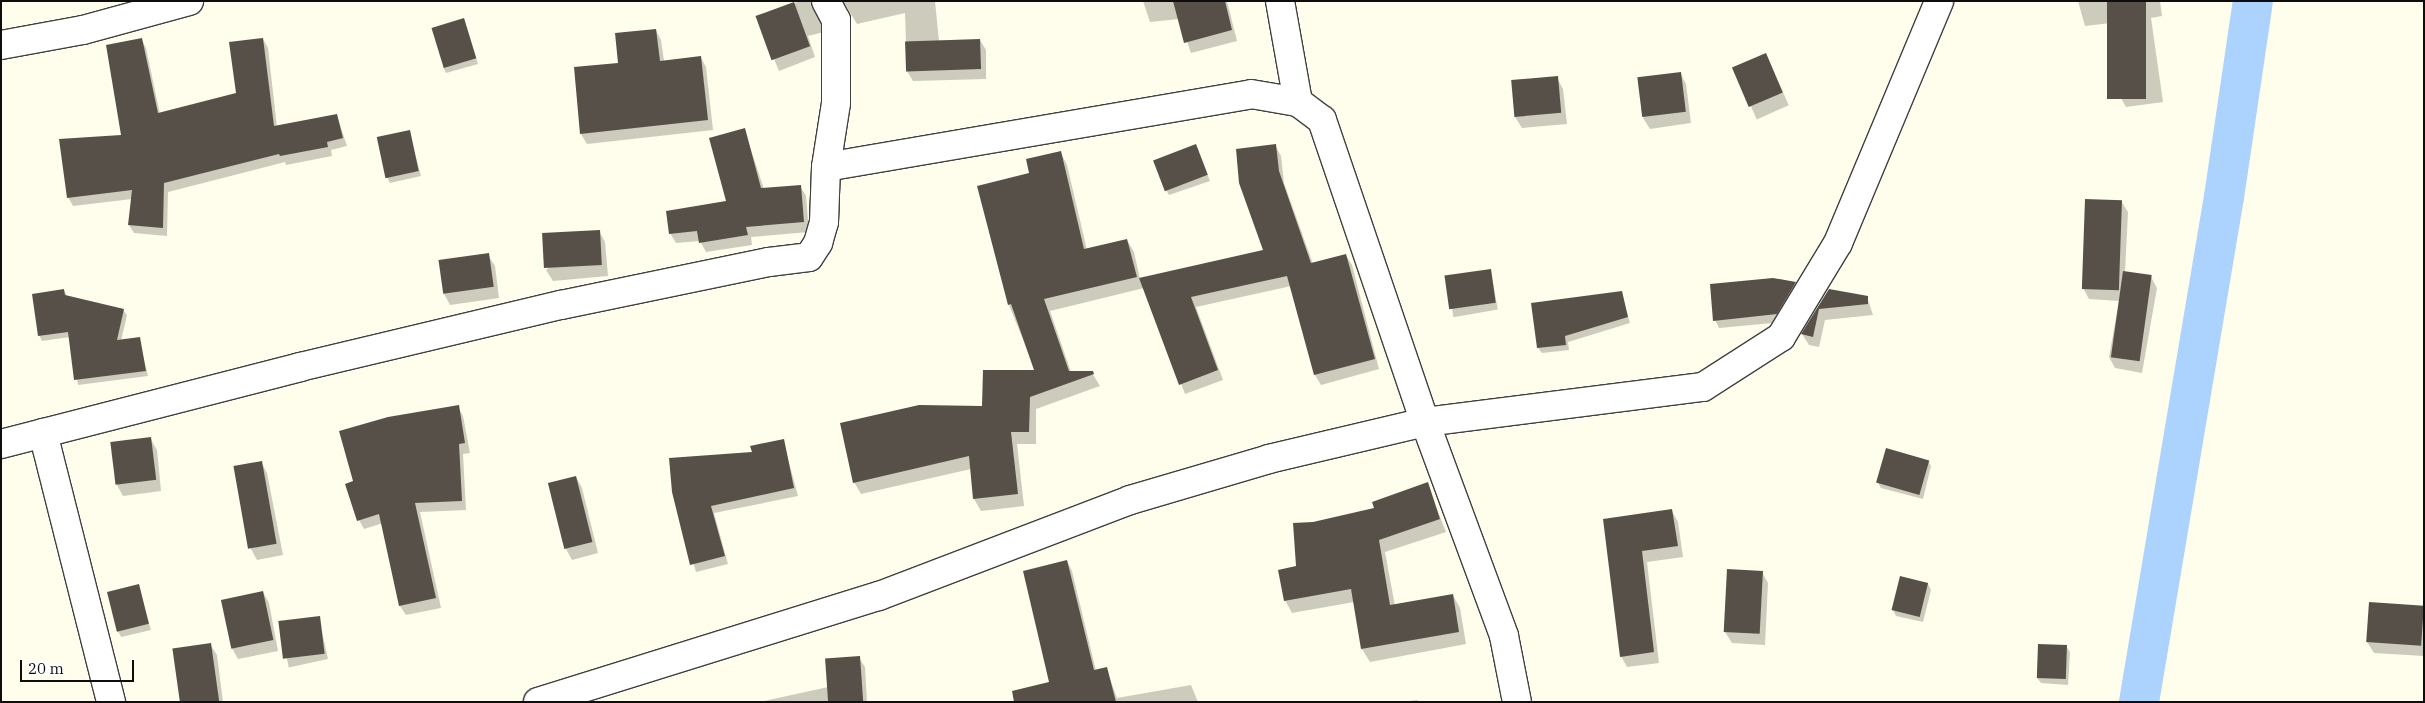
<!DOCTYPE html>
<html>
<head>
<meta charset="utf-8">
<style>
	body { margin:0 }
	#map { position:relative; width:2425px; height:703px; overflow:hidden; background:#fffeec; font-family:"IBM Plex Serif",serif }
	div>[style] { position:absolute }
	.shadow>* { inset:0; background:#0003; transform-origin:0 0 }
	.canal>* { height:40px; margin:-20px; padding:0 20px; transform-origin:20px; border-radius:20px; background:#abd3fd }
	.building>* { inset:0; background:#575048; transform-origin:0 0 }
	.roads { filter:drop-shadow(1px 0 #404040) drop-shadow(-1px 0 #404040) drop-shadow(0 1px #404040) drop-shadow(0 -1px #404040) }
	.street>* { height:28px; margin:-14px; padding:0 14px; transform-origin:14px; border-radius:14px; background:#fff }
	span { translate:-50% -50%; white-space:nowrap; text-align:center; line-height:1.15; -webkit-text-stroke:5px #fff; paint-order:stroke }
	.frame { position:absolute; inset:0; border:2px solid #0d0d0d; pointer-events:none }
	.scale { position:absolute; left:20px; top:660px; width:114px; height:22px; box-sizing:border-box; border:2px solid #0d0d0d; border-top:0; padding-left:6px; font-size:15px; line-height:18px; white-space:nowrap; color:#0d0d0d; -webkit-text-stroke:4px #fff; paint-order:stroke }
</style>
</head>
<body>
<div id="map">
	<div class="shadow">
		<i style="clip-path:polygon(800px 1px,814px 1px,824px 32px,808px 36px,815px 57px,779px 71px,757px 18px)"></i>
		<i style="clip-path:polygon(843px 1px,935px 1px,939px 41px,980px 40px,986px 50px,986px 79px,913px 81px,907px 71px,905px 13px,857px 24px)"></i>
		<i style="clip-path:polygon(1143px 1px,1227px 1px,1237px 41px,1191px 53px,1179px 19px,1150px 22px)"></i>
		<i style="clip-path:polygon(2078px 1px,2160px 1px,2162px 16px,2151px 18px,2163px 102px,2126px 107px,2121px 98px,2111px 23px,2085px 26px)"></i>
		<i style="clip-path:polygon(464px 19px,478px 64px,446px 73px,443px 67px)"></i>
		<i style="clip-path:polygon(656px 30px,661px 40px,664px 61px,701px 58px,706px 67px,713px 130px,587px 144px,581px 134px,576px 68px,619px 64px)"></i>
		<i style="clip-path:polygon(141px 39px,146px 48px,160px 114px,238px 94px,263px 39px,268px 48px,277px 127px,337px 116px,347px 146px,331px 150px,332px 156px,286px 165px,285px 162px,168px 192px,167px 236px,134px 233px,129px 225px,132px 199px,73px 206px,68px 197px,123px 136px)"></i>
		<i style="left:1766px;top:54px;width:56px;height:35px;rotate:66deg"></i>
		<i style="clip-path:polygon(1680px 73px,1686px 84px,1691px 123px,1650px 129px,1643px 118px)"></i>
		<i style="clip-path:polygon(1557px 78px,1563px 89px,1567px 124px,1522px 128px,1515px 117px,1512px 83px)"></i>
		<i style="clip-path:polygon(744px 129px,764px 189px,800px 186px,806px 196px,809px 232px,751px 237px,752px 245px,706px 252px,700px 241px,676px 243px,670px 233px,728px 202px)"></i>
		<i style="clip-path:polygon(409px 131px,421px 176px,390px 183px,387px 177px)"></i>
		<i style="clip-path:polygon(1275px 145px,1281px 156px,1284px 183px,1313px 264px,1346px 255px,1352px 265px,1379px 369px,1321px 385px,1315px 375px,1291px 286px,1196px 307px,1223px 380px,1185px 394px,1144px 288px,1050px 311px,1071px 372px,1092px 373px,1100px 386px,1036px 409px,1036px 444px,1017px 444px,1024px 506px,981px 511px,974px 499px,971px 469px,861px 494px,854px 482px,984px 407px,1036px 372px,1009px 305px,978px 187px,1031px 174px,1061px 153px,1067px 165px,1087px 250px,1127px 240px,1134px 252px,1140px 279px,1265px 251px)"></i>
		<i style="clip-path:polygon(1196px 146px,1210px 181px,1169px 195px,1166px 190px)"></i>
		<i style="clip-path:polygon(2121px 201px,2128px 212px,2125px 272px,2151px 277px,2157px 288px,2142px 373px,2115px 368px,2109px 357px,2119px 301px,2089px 299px,2083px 288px)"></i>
		<i style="clip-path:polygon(599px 231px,605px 242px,608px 276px,553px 281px,546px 270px)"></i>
		<i style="clip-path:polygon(488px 255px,495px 266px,499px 298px,450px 305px,444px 294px)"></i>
		<i style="left:1491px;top:271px;width:39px;height:45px;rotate:80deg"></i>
		<i style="clip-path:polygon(1795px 284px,1800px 292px,1782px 322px,1719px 328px,1715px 320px)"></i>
		<i style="clip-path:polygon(1829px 290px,1867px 297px,1873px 315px,1825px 320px,1819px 347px,1809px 345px,1802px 334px)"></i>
		<i style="clip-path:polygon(64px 291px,67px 296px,123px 310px,127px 315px,121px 341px,139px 338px,148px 376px,78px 385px,70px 337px,42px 341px,39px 335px)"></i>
		<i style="clip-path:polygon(1621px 292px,1630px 323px,1568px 342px,1569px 350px,1542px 353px,1538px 348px)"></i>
		<i style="clip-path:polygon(458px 407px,463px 416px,470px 453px,463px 454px,466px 510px,420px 512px,441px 608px,406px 615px,400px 606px,383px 523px,364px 529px,359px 520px,355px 482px)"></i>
		<i style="clip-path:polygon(150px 438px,157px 450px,161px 491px,123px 496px,117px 485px)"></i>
		<i style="clip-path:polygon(783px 440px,798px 496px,714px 513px,728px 564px,696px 572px,673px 492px)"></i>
		<i style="clip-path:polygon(1928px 461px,1931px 466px,1923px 499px,1881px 488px,1878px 483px)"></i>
		<i style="clip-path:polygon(261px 462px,267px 473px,283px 555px,257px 560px,251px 549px,235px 467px)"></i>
		<i style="clip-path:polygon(576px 477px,582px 488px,598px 553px,572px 560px,566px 549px,549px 484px)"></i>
		<i style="clip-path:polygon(1427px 484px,1446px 532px,1385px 552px,1395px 606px,1453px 595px,1460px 608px,1466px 644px,1370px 662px,1362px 649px,1354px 602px,1292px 613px,1285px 600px,1313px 523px,1376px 509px)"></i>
		<i style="clip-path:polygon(1672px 511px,1678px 522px,1683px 557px,1647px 562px,1659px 663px,1627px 667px,1621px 656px,1605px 520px)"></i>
		<i style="clip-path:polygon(1067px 561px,1072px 571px,1096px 671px,1106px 668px,1117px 698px,1191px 685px,1198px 702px,1050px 702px)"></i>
		<i style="clip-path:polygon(1762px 572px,1768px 583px,1765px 645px,1732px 643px,1725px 632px)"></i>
		<i style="clip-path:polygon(1928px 584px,1931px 590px,1923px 622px,1896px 616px,1893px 610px)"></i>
		<i style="clip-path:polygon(138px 586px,151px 630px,121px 637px,118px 631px)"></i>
		<i style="clip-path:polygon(263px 592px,269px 603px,278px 651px,238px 659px,232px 648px,223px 600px)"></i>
		<i style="clip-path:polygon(2424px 607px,2424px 656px,2374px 653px,2367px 642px)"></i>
		<i style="left:319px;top:617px;width:43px;height:40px;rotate:78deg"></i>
		<i style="clip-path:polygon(210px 644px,217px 655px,223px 702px,180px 702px)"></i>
		<i style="clip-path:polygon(2066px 646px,2070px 652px,2068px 685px,2041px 683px,2037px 678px)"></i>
		<i style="clip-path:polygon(859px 658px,865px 667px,867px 702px,760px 702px,828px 687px)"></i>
		<i style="clip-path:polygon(1417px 700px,1419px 702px,1401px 702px)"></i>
	</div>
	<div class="canal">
		<i style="left:2139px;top:702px;width:512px;rotate:-80.45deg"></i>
		<i style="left:2224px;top:197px;width:198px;rotate:-81.6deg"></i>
	</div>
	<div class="building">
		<i style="clip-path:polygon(1173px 1px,1225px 1px,1232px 30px,1184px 43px)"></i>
		<i style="left:2107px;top:1px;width:39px;height:98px"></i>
		<i style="left:794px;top:2px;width:47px;height:41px;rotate:70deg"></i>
		<i style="left:464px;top:18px;width:42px;height:34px;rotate:73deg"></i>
		<i style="clip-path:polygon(656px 29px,660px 61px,701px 56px,708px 120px,580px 134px,574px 67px,618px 63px,615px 33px)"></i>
		<i style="clip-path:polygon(142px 38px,158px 113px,236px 93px,229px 42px,263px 38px,274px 126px,337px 114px,343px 138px,327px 142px,328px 147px,280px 156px,279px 154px,164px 183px,163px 228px,128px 225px,132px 190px,67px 198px,59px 139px,121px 135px,106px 45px)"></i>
		<i style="left:980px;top:39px;width:30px;height:75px;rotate:88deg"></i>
		<i style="left:1766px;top:53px;width:43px;height:37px;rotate:67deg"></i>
		<i style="left:1681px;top:72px;width:40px;height:44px;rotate:83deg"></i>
		<i style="left:1558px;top:76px;width:37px;height:47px;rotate:85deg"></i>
		<i style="clip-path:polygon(745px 128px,761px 188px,801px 185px,804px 222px,746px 227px,748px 235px,699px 243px,697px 231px,669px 234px,666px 211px,726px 201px,709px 138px)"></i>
		<i style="left:410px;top:130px;width:42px;height:34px;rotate:78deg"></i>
		<i style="left:1196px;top:144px;width:33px;height:46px;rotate:69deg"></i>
		<i style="clip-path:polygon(1276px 144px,1279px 171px,1311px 263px,1346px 254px,1375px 359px,1314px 375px,1287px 276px,1191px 297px,1218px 370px,1179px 385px,1139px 278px,1263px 250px,1239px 183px,1236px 149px)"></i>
		<i style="clip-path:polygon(1061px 151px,1084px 249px,1127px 239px,1137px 277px,1044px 299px,1069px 371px,1093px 371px,1094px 374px,1030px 397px,1029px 432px,1011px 432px,1018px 494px,973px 499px,969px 456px,853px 483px,840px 423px,919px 405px,982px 406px,983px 370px,1034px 370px,1011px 304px,1008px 305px,977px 186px,1029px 173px,1026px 159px)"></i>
		<i style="left:2085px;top:199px;width:37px;height:90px;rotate:2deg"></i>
		<i style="left:600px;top:230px;width:35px;height:58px;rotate:87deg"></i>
		<i style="left:489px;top:253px;width:34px;height:51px;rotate:82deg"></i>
		<i style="left:1491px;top:269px;width:34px;height:47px;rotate:82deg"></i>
		<i style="left:2123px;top:271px;width:29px;height:87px;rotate:8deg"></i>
		<i style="clip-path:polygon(1773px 278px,1796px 282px,1777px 314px,1713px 321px,1710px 284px)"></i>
		<i style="clip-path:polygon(64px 289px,65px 295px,124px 309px,117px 340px,140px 337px,146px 371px,74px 380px,68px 332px,38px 336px,32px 294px)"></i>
		<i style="clip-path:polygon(1829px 289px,1868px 296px,1868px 304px,1819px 309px,1813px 337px,1801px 334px)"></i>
		<i style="clip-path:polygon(1622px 291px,1628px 317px,1565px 336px,1566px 345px,1537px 348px,1531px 303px)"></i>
		<i style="clip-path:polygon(459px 405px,465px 443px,459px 444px,462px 501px,415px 503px,436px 598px,399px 606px,379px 514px,357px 521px,345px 484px,353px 481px,339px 431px,388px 417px)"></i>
		<i style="left:151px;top:437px;width:43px;height:41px;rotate:83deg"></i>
		<i style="clip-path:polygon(784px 439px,794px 488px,711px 506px,725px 556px,690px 565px,672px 492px,669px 458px,752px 452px,750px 446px)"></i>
		<i style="left:1886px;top:448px;width:45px;height:36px;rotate:16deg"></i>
		<i style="left:262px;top:461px;width:84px;height:29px;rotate:80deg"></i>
		<i style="left:576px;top:476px;width:68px;height:29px;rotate:76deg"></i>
		<i style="clip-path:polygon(1428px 482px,1440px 519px,1379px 540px,1390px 605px,1453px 594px,1459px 632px,1361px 649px,1351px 589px,1284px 601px,1278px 570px,1296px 566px,1293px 523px,1313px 522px,1374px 508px,1372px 502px)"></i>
		<i style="clip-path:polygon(1672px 509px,1678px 546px,1642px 551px,1654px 652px,1620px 657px,1603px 519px)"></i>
		<i style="clip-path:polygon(1067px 560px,1094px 670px,1107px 667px,1116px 702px,1014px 702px,1012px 691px,1049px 682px,1023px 571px)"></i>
		<i style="left:1727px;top:569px;width:36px;height:63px;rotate:3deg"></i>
		<i style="left:1900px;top:576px;width:29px;height:35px;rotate:14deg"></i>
		<i style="left:139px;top:584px;width:41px;height:33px;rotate:76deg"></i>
		<i style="left:263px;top:591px;width:50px;height:43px;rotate:78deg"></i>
		<i style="left:2369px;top:602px;width:55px;height:40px;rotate:4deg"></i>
		<i style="left:320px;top:616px;width:38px;height:42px;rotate:83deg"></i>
		<i style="left:211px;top:643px;width:60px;height:39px;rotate:82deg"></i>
		<i style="left:2038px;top:644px;width:29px;height:34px;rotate:2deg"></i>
		<i style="left:860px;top:656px;width:46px;height:35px;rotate:86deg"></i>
	</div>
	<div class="roads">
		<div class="street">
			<i style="left:1280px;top:1px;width:103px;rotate:79.9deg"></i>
			<i style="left:1px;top:45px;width:83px;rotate:-10.4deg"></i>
			<i style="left:83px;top:30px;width:110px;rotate:-15.3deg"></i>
			<i style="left:826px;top:167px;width:431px;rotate:-9.7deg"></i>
			<i style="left:1251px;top:94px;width:48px;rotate:9.7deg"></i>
			<i style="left:1298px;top:102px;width:30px;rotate:37deg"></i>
			<i style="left:1322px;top:120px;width:319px;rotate:71.2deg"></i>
			<i style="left:1425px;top:422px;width:228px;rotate:69.7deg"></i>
			<i style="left:1504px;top:636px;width:67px;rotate:78.9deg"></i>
			<i style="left:43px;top:433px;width:277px;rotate:75.8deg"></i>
			<i style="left:1px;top:444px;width:309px;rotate:-14.4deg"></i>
			<i style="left:300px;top:367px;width:268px;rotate:-13.4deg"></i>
			<i style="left:561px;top:305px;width:212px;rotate:-11.7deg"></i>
			<i style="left:769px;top:262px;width:40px;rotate:-7.1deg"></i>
			<i style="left:809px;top:257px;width:17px;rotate:-57deg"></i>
			<i style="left:818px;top:243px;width:22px;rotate:-74deg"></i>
			<i style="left:824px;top:222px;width:55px;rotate:-87.9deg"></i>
			<i style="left:826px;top:167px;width:65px;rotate:-81.1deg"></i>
			<i style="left:836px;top:103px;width:83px;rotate:-90deg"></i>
			<i style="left:836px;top:20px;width:21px;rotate:-118deg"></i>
			<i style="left:538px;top:702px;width:357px;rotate:-17.3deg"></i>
			<i style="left:879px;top:596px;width:269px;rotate:-20.9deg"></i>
			<i style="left:1130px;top:500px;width:145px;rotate:-16.4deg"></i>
			<i style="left:1269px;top:459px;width:160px;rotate:-13.3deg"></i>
			<i style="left:1425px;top:422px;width:280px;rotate:-7.2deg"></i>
			<i style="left:1703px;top:387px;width:93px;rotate:-32.7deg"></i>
			<i style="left:1781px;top:337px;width:110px;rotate:-58.8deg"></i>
			<i style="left:1838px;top:243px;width:262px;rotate:-67.3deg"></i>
		</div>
	</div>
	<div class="frame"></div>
	<div class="scale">20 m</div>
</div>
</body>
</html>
